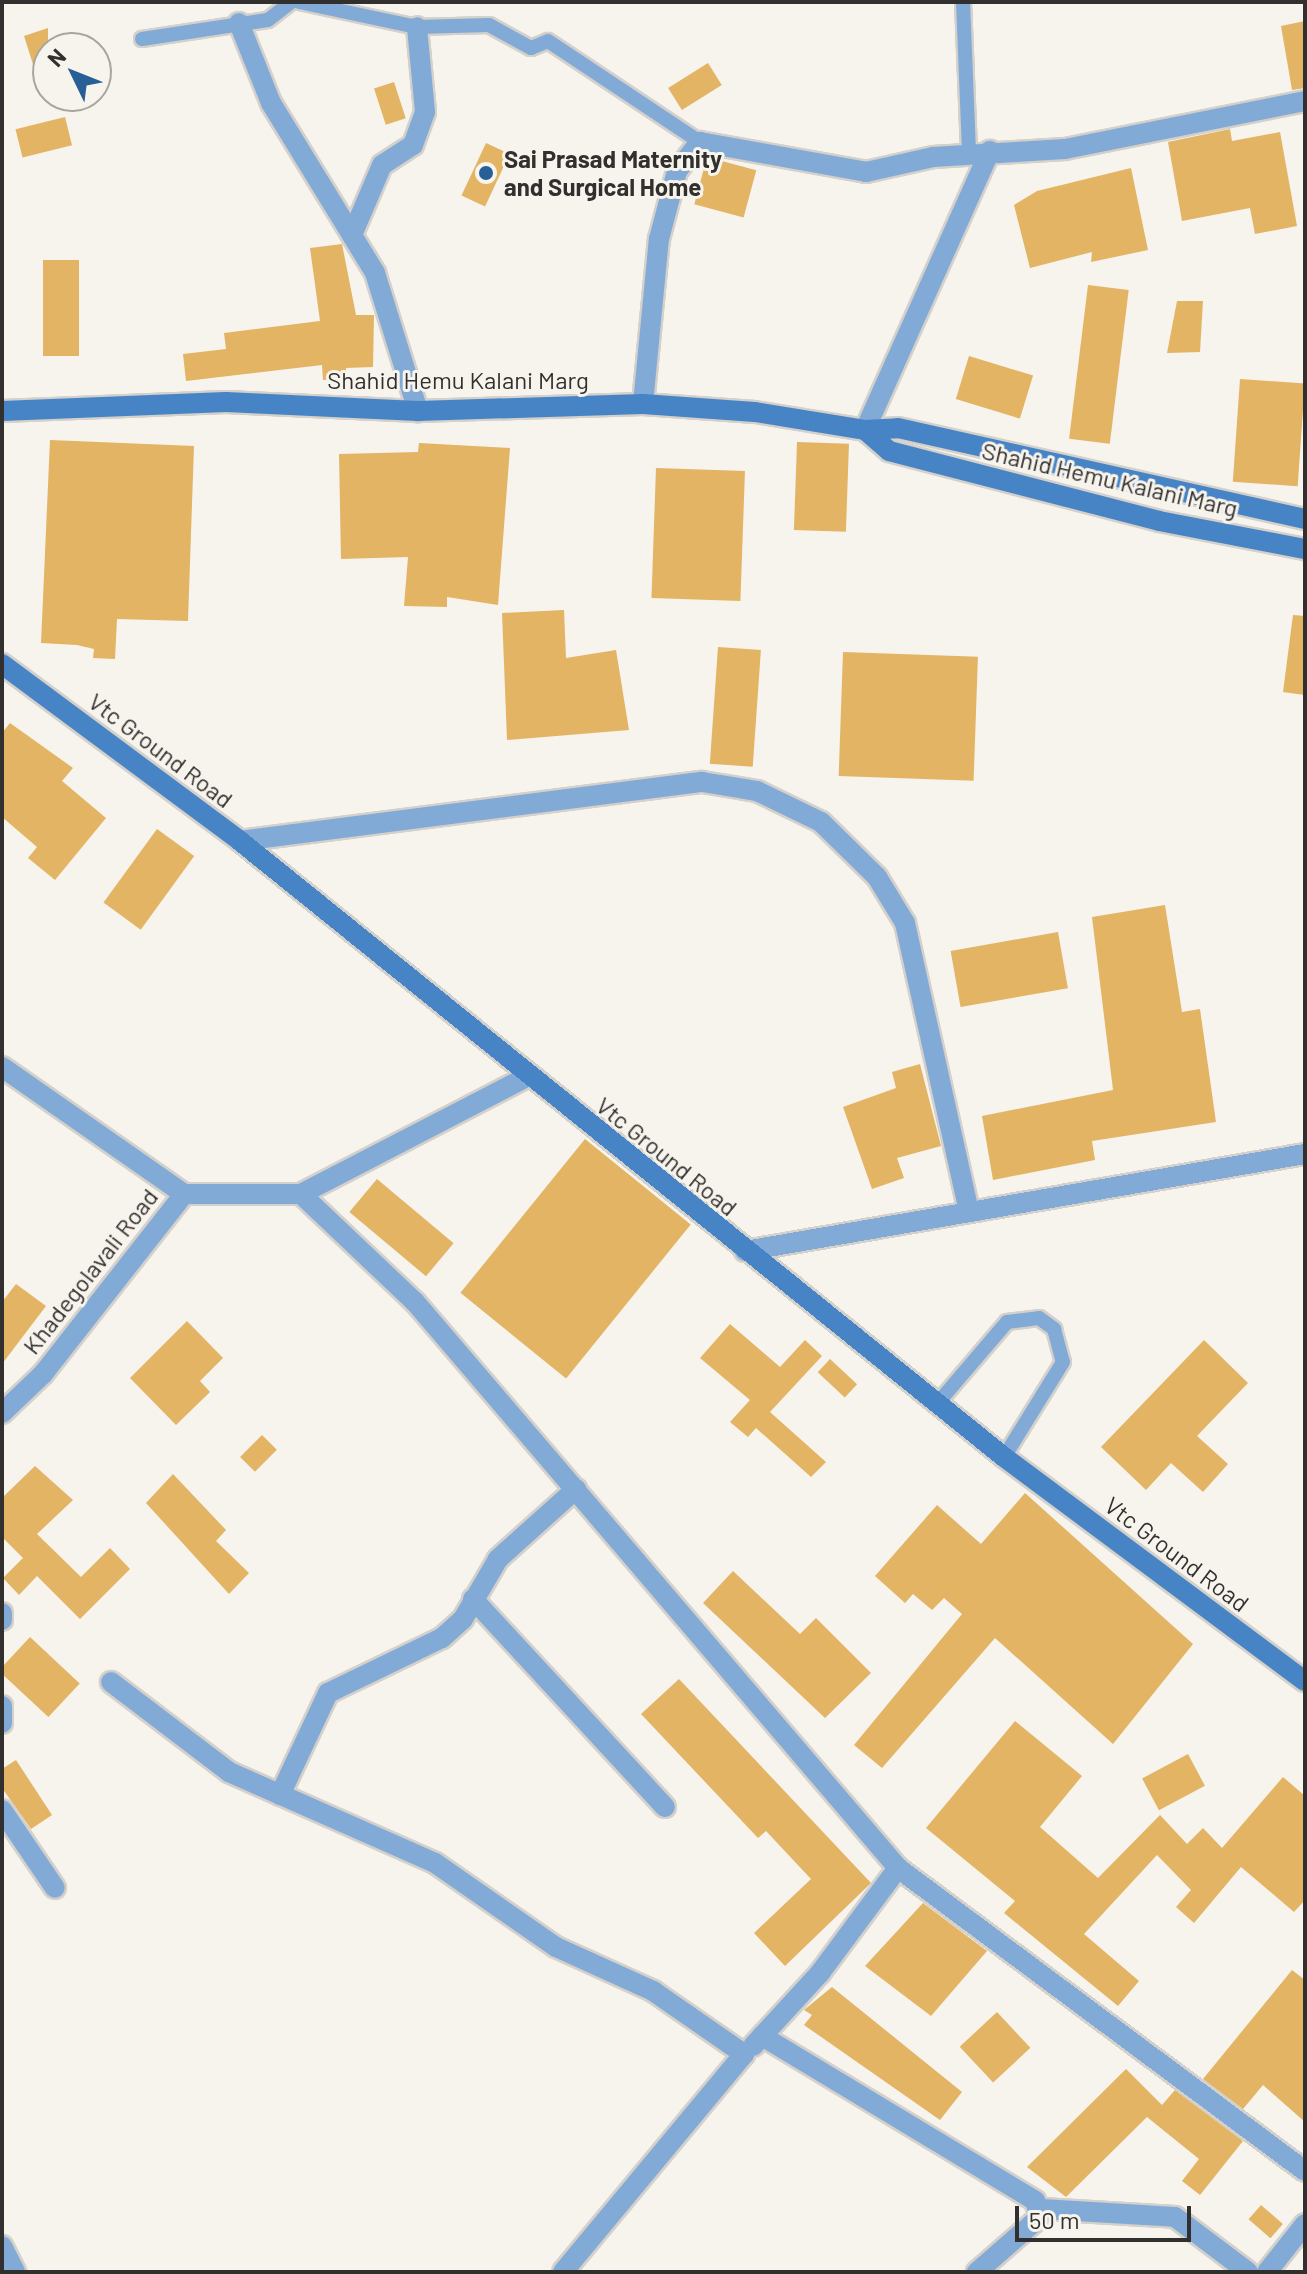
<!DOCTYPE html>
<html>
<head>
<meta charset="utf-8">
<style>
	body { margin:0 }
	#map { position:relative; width:1307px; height:2274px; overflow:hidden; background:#f7f3ed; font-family:Barlow,sans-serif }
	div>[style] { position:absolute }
	.building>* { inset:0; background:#e3b463; transform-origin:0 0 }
	.roads { filter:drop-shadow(2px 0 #d4d0cb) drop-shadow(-2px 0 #d4d0cb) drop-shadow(0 2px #d4d0cb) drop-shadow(0 -2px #d4d0cb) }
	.lane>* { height:14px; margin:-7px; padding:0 7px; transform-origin:7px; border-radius:7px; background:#82aad6 }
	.street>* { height:20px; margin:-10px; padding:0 10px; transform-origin:10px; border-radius:10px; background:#82aad6 }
	.secondary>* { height:20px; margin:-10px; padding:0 10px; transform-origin:10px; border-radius:10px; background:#4784c5 }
	.dots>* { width:22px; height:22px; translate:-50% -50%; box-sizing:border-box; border:4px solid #f7f3ed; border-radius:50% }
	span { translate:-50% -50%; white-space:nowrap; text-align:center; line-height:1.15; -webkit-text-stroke:6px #f7f3ed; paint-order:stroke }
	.poi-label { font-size:24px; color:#32302e; font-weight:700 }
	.left { translate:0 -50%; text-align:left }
	.street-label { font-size:24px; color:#32302e }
	.frame { position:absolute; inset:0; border:4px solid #32302e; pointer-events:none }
	.north { position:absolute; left:32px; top:32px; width:80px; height:80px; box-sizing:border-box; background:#f7f3ed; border:2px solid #a8a5a1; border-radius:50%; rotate:313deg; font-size:22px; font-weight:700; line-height:32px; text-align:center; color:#32302e }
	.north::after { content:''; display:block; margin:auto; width:28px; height:36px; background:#275f97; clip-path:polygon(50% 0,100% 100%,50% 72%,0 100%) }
	.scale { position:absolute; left:1015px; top:2206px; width:176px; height:36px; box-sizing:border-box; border:4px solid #32302e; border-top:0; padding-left:10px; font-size:24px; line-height:28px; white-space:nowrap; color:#32302e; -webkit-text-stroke:6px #f7f3ed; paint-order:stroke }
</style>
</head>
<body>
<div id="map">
	<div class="building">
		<i style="clip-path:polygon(1305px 21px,1305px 88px,1292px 90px,1281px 26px)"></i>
		<i style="clip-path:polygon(48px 28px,48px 99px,44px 99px,24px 36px)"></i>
		<i style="left:708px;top:63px;width:26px;height:47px;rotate:58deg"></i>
		<i style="left:394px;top:82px;width:38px;height:21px;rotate:72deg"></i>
		<i style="left:65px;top:117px;width:29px;height:51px;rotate:76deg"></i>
		<i style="clip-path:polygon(1230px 129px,1232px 141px,1280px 132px,1297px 226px,1255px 234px,1250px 208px,1182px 221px,1168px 142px)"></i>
		<i style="left:486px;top:143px;width:26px;height:58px;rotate:25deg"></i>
		<i style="left:707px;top:157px;width:51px;height:49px;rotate:15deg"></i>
		<i style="clip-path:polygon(1131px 168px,1148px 250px,1091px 262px,1092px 252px,1030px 268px,1014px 205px,1037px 191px)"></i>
		<i style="clip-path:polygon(342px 244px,356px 315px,374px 315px,373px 367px,346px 368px,347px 378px,323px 380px,322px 365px,186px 381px,183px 354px,226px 349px,224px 333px,320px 321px,310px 248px)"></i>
		<i style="left:79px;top:260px;width:96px;height:36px;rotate:90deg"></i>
		<i style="left:1088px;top:285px;width:41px;height:155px;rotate:7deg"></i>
		<i style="clip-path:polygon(1177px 301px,1203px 301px,1200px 352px,1167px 353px)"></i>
		<i style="left:969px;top:356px;width:67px;height:45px;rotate:17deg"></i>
		<i style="left:1240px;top:379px;width:65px;height:103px;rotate:4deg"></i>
		<i style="clip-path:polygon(50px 440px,194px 446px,188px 621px,117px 619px,115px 659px,93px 658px,94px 649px,77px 645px,41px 643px)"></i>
		<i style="left:797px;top:442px;width:52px;height:88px;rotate:2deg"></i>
		<i style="clip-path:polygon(419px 443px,510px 448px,498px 605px,447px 597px,447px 607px,404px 606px,408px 557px,341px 559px,339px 454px,418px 452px)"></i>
		<i style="left:656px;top:468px;width:89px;height:130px;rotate:2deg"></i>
		<i style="clip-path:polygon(564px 610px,566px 658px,616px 650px,629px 730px,507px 740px,502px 613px)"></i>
		<i style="clip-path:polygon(1293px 615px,1305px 616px,1305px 695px,1283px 692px)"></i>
		<i style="left:718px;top:647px;width:43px;height:117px;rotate:4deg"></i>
		<i style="left:843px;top:652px;width:135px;height:124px;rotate:2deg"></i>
		<i style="clip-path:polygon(10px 723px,73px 768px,62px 781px,106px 818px,55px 880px,28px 858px,37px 847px,2px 817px,2px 733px)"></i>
		<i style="left:157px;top:829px;width:46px;height:91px;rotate:36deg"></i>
		<i style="clip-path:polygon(1165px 905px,1182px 1012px,1200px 1009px,1216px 1122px,1092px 1141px,1095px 1160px,993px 1180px,982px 1116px,1113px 1090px,1092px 917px)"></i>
		<i style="left:1058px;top:932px;width:57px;height:109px;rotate:80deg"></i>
		<i style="clip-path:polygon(920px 1064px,941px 1146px,897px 1158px,904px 1178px,872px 1189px,843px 1107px,896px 1088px,892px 1072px)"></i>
		<i style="left:585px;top:1139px;width:136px;height:198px;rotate:39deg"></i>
		<i style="left:377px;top:1179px;width:100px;height:43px;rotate:40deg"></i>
		<i style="clip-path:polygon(16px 1284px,46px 1306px,2px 1364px,2px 1302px)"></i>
		<i style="clip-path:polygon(187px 1321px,223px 1358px,200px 1381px,210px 1392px,176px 1425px,130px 1378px)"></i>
		<i style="clip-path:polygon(730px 1324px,780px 1367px,805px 1340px,822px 1356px,770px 1412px,826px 1462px,811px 1477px,756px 1428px,748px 1437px,730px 1422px,750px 1400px,700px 1358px)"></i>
		<i style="clip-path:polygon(1204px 1340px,1248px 1383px,1197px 1436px,1228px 1464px,1203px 1492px,1171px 1463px,1146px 1490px,1101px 1447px)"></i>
		<i style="left:830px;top:1359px;width:37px;height:18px;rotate:43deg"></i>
		<i style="left:262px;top:1435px;width:21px;height:31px;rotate:45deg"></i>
		<i style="clip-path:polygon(35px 1466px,73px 1500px,37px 1534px,81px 1577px,110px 1548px,130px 1569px,80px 1619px,37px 1576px,19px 1595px,3px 1578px,23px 1558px,2px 1537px,2px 1498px)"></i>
		<i style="clip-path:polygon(173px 1474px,226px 1530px,216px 1541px,249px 1573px,229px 1594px,146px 1503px)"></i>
		<i style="clip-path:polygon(1025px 1493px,1193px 1644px,1113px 1744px,995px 1638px,882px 1768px,854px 1745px,962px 1614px,944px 1598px,932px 1610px,913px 1594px,905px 1603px,875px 1576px,937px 1505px,981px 1544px)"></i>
		<i style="clip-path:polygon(733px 1571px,800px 1634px,816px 1618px,871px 1673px,825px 1718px,703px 1603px)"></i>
		<i style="left:30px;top:1637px;width:68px;height:46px;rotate:43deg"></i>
		<i style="clip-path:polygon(679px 1679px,871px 1883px,785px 1966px,754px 1933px,811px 1879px,766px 1831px,758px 1838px,641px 1714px)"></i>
		<i style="clip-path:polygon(1015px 1721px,1082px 1776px,1040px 1827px,1098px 1878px,1160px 1815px,1187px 1844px,1203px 1828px,1222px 1848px,1283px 1777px,1305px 1796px,1305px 1900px,1294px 1912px,1241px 1867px,1194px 1923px,1176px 1907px,1191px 1890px,1157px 1855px,1084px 1934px,1139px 1981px,1118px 2006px,1004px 1913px,1015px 1901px,926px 1828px)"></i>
		<i style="left:1188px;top:1754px;width:36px;height:52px;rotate:62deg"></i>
		<i style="clip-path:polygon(16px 1760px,52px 1815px,31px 1829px,2px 1788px,2px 1769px)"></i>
		<i style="clip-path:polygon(923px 1903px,987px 1951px,931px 2016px,865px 1966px)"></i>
		<i style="clip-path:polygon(1292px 1970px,1305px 1980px,1305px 2122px,1263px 2085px,1243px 2109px,1203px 2079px)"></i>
		<i style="clip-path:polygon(832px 1987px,962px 2092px,940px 2120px,804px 2025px,812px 2015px,804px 2010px)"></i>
		<i style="left:997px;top:2012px;width:49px;height:51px;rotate:47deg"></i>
		<i style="clip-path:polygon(1126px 2069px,1162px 2105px,1175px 2090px,1243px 2141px,1200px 2195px,1182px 2181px,1199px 2159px,1147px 2117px,1066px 2197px,1027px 2167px)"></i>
		<i style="left:1261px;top:2205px;width:29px;height:19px;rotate:41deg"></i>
	</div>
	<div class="roads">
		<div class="lane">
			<i style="left:299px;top:2px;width:121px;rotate:12deg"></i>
			<i style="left:417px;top:27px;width:72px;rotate:-1.6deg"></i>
			<i style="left:489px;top:25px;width:48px;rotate:28.7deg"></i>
			<i style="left:531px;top:48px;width:18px;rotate:-22deg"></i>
			<i style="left:548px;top:41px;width:182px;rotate:33.6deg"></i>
			<i style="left:963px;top:2px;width:151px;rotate:87.7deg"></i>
			<i style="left:142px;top:39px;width:127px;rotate:-8.6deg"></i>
			<i style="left:268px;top:20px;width:29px;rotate:-38deg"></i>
			<i style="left:937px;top:1404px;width:108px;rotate:-49.5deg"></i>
			<i style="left:1007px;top:1322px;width:32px;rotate:-7deg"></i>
			<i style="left:1039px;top:1318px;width:19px;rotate:36deg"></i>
			<i style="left:1054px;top:1329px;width:34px;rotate:75deg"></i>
			<i style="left:1063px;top:1362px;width:112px;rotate:121.8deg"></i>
		</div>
		<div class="street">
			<i style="left:239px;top:23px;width:86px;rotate:68.2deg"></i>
			<i style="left:271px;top:103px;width:199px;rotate:58.5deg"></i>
			<i style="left:375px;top:273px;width:145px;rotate:72.7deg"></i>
			<i style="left:352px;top:235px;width:76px;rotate:-66.8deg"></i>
			<i style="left:382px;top:165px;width:37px;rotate:-33deg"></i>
			<i style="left:413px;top:145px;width:35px;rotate:-70deg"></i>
			<i style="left:425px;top:112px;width:85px;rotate:-95.4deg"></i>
			<i style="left:643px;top:404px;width:166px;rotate:-84.5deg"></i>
			<i style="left:659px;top:239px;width:70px;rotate:-75.2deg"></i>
			<i style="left:677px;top:171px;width:37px;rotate:-52deg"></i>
			<i style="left:700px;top:142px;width:169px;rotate:10.2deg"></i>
			<i style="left:866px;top:172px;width:69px;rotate:-12.6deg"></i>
			<i style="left:933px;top:157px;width:132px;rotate:-3.5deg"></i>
			<i style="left:1065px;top:149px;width:245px;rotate:-11.3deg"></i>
			<i style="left:865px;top:430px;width:306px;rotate:-65.9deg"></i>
			<i style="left:240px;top:841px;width:466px;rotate:-7.3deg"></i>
			<i style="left:702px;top:782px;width:56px;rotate:9.3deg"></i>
			<i style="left:757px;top:791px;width:71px;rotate:25.8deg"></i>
			<i style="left:821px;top:822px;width:78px;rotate:44.5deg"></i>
			<i style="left:877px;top:877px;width:54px;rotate:58.7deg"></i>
			<i style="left:905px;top:923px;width:296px;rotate:77.5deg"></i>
			<i style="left:2px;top:1067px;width:222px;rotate:34.9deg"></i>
			<i style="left:184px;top:1194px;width:117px"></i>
			<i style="left:301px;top:1194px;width:157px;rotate:43.5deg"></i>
			<i style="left:415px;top:1302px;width:744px;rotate:49.52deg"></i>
			<i style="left:898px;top:1868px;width:507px;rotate:36.67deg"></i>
			<i style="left:301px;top:1194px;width:254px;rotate:-27.4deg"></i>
			<i style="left:745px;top:1251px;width:568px;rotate:-9.83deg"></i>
			<i style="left:2px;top:1413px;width:57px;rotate:-43.6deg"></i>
			<i style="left:43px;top:1374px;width:229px;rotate:-51.9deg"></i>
			<i style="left:473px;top:1599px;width:283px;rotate:47.3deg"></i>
			<i style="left:2px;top:1613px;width:7px;rotate:90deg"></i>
			<i style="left:111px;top:1682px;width:148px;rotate:37.3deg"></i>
			<i style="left:229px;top:1772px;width:225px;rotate:23.8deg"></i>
			<i style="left:435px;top:1863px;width:147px;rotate:34.8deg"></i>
			<i style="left:556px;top:1947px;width:107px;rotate:24.4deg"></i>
			<i style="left:653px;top:1991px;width:111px;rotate:34.7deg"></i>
			<i style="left:744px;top:2054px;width:283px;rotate:129.7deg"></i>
			<i style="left:2px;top:1706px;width:17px;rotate:90deg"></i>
			<i style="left:280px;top:1795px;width:113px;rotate:-64.8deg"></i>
			<i style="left:328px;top:1693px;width:127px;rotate:-25.8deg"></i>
			<i style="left:442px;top:1638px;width:28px;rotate:-42deg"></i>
			<i style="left:463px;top:1619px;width:69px;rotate:-59.7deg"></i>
			<i style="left:498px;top:1559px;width:105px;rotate:-41.9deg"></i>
			<i style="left:2px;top:1810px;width:94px;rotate:55.8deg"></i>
			<i style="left:762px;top:2036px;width:319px;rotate:31.1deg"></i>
			<i style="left:1035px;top:2201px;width:17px;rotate:73deg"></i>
			<i style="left:1040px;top:2217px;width:84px;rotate:138.9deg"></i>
			<i style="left:753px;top:2046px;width:99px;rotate:-47.5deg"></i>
			<i style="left:820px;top:1973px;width:131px;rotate:-53.4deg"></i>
			<i style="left:1042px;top:2209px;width:133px;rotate:3.4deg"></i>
			<i style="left:1175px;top:2217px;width:91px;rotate:37deg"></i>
			<i style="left:2px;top:2246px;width:29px;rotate:63deg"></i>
			<i style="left:1267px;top:2272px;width:61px;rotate:-51.6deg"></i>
		</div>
		<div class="secondary">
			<i style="left:2px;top:411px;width:224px;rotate:-2.3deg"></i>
			<i style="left:226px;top:402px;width:192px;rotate:2.7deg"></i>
			<i style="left:418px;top:411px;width:225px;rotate:-1.8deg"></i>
			<i style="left:643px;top:404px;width:112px;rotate:4.1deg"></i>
			<i style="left:755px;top:412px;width:111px;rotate:9.3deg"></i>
			<i style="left:865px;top:430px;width:33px;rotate:-3deg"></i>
			<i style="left:898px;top:428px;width:417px;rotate:12.6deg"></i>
			<i style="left:865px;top:430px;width:32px;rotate:41deg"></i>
			<i style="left:889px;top:451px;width:279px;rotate:14.5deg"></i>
			<i style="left:1159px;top:521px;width:149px;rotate:10.9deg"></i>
			<i style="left:2px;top:664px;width:297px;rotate:36.6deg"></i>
			<i style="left:240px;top:841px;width:981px;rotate:38.88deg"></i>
			<i style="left:1004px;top:1457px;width:375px;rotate:36.7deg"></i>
		</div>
	</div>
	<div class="dots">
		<i style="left:486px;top:173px;background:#275f97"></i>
	</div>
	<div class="poi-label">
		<span class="left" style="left:504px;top:173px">Sai Prasad Maternity<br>and Surgical Home</span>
	</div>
	<div class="street-label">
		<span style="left:458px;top:380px">Shahid Hemu Kalani Marg</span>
		<span style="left:1110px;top:479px;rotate:13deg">Shahid Hemu Kalani Marg</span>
		<span style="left:161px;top:750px;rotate:37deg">Vtc Ground Road</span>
		<span style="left:667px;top:1156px;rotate:39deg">Vtc Ground Road</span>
		<span style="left:90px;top:1271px;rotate:-52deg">Khadegolavali Road</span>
		<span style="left:1177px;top:1554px;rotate:37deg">Vtc Ground Road</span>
	</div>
	<div class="frame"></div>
	<div class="north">N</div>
	<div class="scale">50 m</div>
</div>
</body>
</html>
